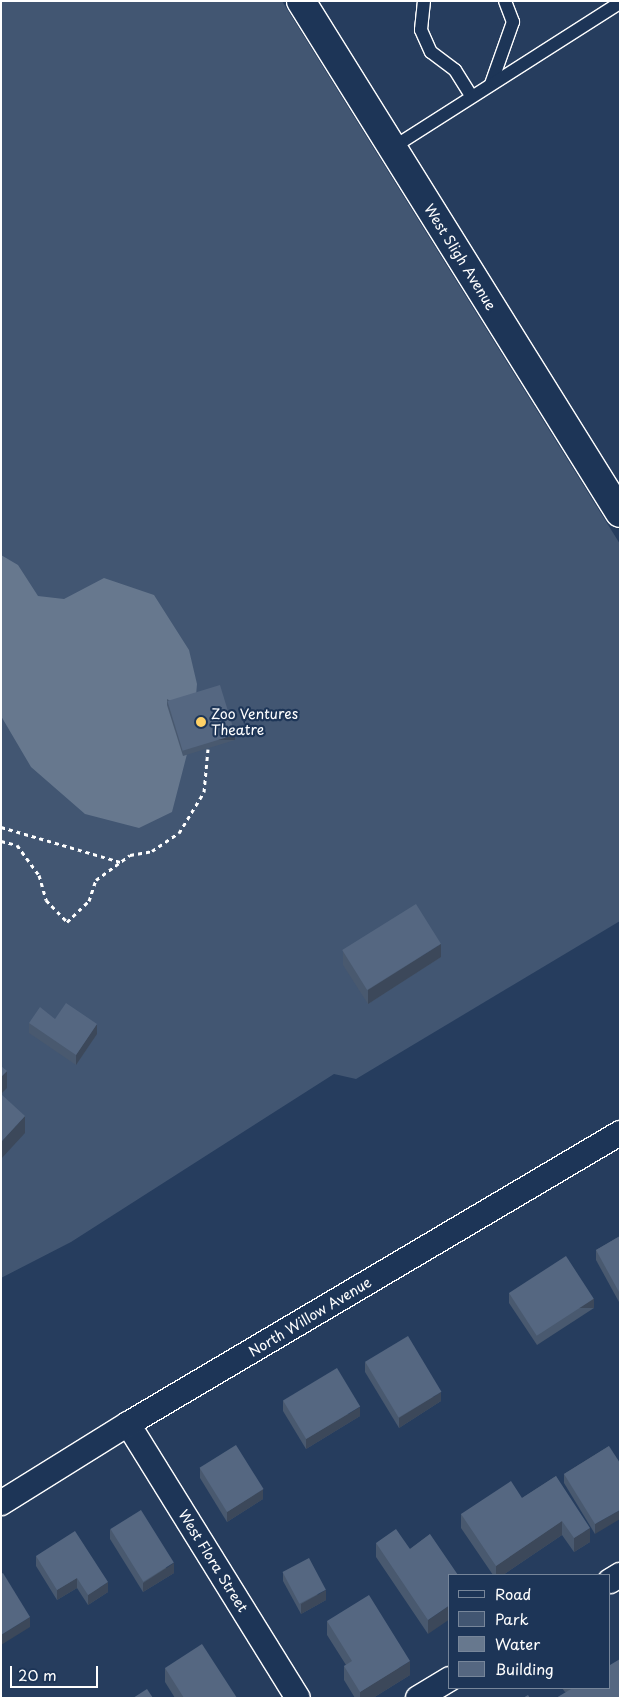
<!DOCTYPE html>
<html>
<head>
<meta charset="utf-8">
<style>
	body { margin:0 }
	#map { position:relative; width:621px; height:1699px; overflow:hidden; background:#263d5e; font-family:"Playpen Sans",sans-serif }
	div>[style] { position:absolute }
	.green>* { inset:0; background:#425672 }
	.water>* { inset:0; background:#67788e }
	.path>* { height:3px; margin-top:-1.5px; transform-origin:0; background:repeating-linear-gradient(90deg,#fff 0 4px,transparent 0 8px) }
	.roads { filter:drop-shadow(1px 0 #fff) drop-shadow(-1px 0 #fff) drop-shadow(0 1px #fff) drop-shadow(0 -1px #fff) }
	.lane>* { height:12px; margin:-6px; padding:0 6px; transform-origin:6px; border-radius:6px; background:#1d3557 }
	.street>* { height:24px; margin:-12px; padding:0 12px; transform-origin:12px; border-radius:12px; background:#1d3557 }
	.secondary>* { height:28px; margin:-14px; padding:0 14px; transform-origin:14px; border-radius:14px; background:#1d3557 }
	.wall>* { inset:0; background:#49596f }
	.shaded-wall>* { inset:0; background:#3c485a; transform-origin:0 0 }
	.building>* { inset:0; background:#556781; transform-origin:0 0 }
	.dots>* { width:14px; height:14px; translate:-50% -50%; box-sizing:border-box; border:2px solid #1d3557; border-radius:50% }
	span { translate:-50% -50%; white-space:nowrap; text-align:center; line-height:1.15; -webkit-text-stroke:4.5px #1d3557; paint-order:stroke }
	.street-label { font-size:14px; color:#fff }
	.poi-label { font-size:14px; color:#fff }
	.left { translate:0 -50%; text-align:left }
	.frame { position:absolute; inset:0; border:2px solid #fff; pointer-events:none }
	.legend { position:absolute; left:448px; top:1574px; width:162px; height:115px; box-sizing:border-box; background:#1d3557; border:1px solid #77869a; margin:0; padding:6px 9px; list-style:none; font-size:15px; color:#fff }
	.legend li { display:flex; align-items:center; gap:10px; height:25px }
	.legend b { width:25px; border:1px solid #77869a }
	.scale { position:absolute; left:10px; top:1666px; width:88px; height:22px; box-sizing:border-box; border:2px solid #fff; border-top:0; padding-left:6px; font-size:15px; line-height:18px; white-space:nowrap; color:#fff; -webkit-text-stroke:4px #1d3557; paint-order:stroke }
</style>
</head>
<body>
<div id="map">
	<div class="green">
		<i style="clip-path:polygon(1px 1px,282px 1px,620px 544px,620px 921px,356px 1079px,334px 1074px,71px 1242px,1px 1278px)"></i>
	</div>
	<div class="water">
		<i style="clip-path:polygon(1px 555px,18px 565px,38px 596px,64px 599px,104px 578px,154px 595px,189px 650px,197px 684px,193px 731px,172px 812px,139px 828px,85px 814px,31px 767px,1px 716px)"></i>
	</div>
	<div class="path">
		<i style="left:1px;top:827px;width:125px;rotate:16.3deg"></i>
		<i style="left:1px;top:841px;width:16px;rotate:14deg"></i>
		<i style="left:17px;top:845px;width:37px;rotate:54deg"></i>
		<i style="left:39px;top:875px;width:26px;rotate:74deg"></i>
		<i style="left:46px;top:900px;width:30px;rotate:46deg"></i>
		<i style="left:67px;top:922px;width:30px;rotate:-44deg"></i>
		<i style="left:89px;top:901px;width:22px;rotate:-72deg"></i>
		<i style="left:96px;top:880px;width:42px;rotate:-36.3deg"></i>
		<i style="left:130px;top:855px;width:22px;rotate:-10deg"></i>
		<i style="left:152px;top:851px;width:32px;rotate:-34deg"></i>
		<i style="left:179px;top:833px;width:48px;rotate:-58.6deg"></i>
		<i style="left:204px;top:792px;width:43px;rotate:-84.7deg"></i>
	</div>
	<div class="roads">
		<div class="lane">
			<i style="left:424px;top:1px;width:29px;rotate:96deg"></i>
			<i style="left:421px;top:30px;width:24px;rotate:66deg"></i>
			<i style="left:431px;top:52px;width:30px;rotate:37deg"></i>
			<i style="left:455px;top:70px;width:31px;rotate:58deg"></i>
			<i style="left:491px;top:84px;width:66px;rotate:-70.5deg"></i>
			<i style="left:513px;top:22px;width:22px;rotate:-111deg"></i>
			<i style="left:392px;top:148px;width:270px;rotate:-32.5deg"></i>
		</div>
		<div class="street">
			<i style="left:128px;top:1424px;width:322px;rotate:58.2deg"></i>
			<i style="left:1px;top:1503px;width:150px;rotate:-31.9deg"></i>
			<i style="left:128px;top:1424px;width:572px;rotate:-30.6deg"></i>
			<i style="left:610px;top:1581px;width:12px;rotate:-31deg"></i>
			<i style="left:418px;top:1698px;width:37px;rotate:-31deg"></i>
		</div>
		<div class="secondary">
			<i style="left:301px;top:1px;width:603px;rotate:58.08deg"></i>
		</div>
	</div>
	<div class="wall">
		<i style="clip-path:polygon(167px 699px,235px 740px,183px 756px,167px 705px)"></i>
		<i style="clip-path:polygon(343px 951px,441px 957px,368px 1004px,343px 965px)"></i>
		<i style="clip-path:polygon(55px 1019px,97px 1034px,76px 1065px,29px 1033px,29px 1023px)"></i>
		<i style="clip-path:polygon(620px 1236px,619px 1302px,596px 1260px,596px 1250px)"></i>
		<i style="clip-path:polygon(509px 1293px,594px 1308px,537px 1345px,509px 1303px)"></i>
		<i style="clip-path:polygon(365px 1362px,441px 1401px,399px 1428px,365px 1372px)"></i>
		<i style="clip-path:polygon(283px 1401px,360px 1416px,306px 1449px,283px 1411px)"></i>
		<i style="clip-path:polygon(609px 1446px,595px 1534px,564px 1483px,564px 1474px)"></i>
		<i style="clip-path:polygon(200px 1468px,263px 1499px,227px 1522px,200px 1478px)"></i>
		<i style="clip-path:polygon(556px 1476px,590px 1542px,574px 1552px,562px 1535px,503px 1575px,493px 1575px,461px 1528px,461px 1514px,522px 1498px)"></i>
		<i style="clip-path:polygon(110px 1529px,174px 1573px,143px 1592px,110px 1539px)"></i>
		<i style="clip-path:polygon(430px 1534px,428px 1634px,376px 1557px,376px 1543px,410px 1549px)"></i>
		<i style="clip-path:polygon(36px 1556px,108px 1592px,88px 1605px,77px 1588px,57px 1600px,36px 1566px)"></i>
		<i style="clip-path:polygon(283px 1572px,326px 1600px,301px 1614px,283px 1581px)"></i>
		<i style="clip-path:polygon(327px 1621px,410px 1675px,373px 1698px,355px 1698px,344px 1680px,344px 1666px,346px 1665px,327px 1635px)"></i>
		<i style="clip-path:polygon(165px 1668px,237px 1698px,175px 1698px,165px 1682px)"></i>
		<i style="clip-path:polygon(562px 1688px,610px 1688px,565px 1692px)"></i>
	</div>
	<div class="shaded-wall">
		<i style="left:235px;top:735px;width:5px;height:54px;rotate:90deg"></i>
		<i style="clip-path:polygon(441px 944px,441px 957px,368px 1004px,368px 990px)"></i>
		<i style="clip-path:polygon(97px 1024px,97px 1034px,76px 1065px,76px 1055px)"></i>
		<i style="clip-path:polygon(7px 1071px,7px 1088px,1px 1094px,1px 1077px)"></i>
		<i style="clip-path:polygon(25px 1116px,25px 1133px,1px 1159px,1px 1142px)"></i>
		<i style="left:594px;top:1299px;width:9px;height:68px;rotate:90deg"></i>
		<i style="clip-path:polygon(441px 1392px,441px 1401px,399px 1428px,399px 1418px)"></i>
		<i style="clip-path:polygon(360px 1407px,360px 1416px,306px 1449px,306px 1439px)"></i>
		<i style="clip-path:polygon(263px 1489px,263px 1499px,227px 1522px,227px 1512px)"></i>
		<i style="clip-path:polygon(620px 1510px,620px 1519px,595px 1534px,595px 1524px)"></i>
		<i style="clip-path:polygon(562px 1521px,562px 1535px,503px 1575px,496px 1575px,496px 1566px)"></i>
		<i style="clip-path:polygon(590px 1528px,590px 1542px,574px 1552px,574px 1538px)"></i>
		<i style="clip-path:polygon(174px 1563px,174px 1573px,143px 1592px,143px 1583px)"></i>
		<i style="clip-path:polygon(77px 1578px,77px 1588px,57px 1600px,57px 1590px)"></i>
		<i style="clip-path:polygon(108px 1582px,108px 1592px,88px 1605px,88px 1595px)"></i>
		<i style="clip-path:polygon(326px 1590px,326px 1600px,301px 1614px,301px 1604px)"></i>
		<i style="clip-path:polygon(450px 1605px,450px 1619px,428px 1634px,428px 1620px)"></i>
		<i style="clip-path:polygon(30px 1617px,30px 1627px,1px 1645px,1px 1635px)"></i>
		<i style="clip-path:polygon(410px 1661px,410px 1675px,373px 1698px,360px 1698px,360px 1692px)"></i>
	</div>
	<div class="building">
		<i style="left:220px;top:685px;width:52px;height:55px;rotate:73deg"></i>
		<i style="left:416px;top:904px;width:47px;height:87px;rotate:58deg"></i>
		<i style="clip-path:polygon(66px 1003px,97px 1024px,76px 1055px,29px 1023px,40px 1007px,55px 1019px)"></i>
		<i style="clip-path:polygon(1px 1066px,7px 1071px,1px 1077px)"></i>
		<i style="clip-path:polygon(1px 1094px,25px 1116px,1px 1142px)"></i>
		<i style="clip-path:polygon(620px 1236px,620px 1292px,619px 1292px,596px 1250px)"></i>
		<i style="left:566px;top:1256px;width:51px;height:68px;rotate:57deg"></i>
		<i style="left:408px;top:1336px;width:65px;height:50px;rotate:59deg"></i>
		<i style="left:337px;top:1368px;width:45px;height:63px;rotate:59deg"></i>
		<i style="left:236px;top:1445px;width:52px;height:43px;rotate:58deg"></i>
		<i style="clip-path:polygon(609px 1446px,620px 1463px,620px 1510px,595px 1524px,564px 1474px)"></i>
		<i style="clip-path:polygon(556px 1476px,590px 1528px,574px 1538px,562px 1521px,496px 1566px,461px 1514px,511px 1481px,522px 1498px)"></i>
		<i style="left:141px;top:1510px;width:62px;height:36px;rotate:58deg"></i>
		<i style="clip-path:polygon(396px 1529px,410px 1549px,430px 1534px,458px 1575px,450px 1575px,450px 1605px,428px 1620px,376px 1543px)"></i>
		<i style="clip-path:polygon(75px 1531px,108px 1582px,88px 1595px,77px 1578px,57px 1590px,36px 1556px)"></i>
		<i style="left:309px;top:1558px;width:36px;height:30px;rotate:62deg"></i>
		<i style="clip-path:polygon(3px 1573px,30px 1617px,1px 1635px,1px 1574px)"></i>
		<i style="clip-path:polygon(369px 1595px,410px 1661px,360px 1692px,344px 1666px,352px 1661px,327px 1621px)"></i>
		<i style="clip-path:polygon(202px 1644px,237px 1698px,184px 1698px,165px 1668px)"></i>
		<i style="clip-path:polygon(620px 1659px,620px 1698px,556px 1698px,571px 1689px,571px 1688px,610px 1688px,610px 1665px)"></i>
		<i style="clip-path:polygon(147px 1689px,153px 1698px,133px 1698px)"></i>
		<i style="clip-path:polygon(528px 1695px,530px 1698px,523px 1698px)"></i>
	</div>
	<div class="dots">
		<i style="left:201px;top:722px;background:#ffd166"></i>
	</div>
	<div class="street-label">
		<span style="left:460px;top:257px;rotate:58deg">West Sligh Avenue</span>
		<span style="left:310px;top:1317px;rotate:-31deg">North Willow Avenue</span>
		<span style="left:213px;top:1561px;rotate:58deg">West Flora Street</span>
	</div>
	<div class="poi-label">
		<span class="left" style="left:211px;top:722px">Zoo Ventures<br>Theatre</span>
	</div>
	<div class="frame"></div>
	<ul class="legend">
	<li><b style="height:6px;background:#1d3557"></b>Road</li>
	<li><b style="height:14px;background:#425672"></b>Park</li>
	<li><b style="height:14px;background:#67788e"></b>Water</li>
	<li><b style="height:14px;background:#556781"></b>Building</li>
	</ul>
	<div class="scale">20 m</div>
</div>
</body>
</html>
